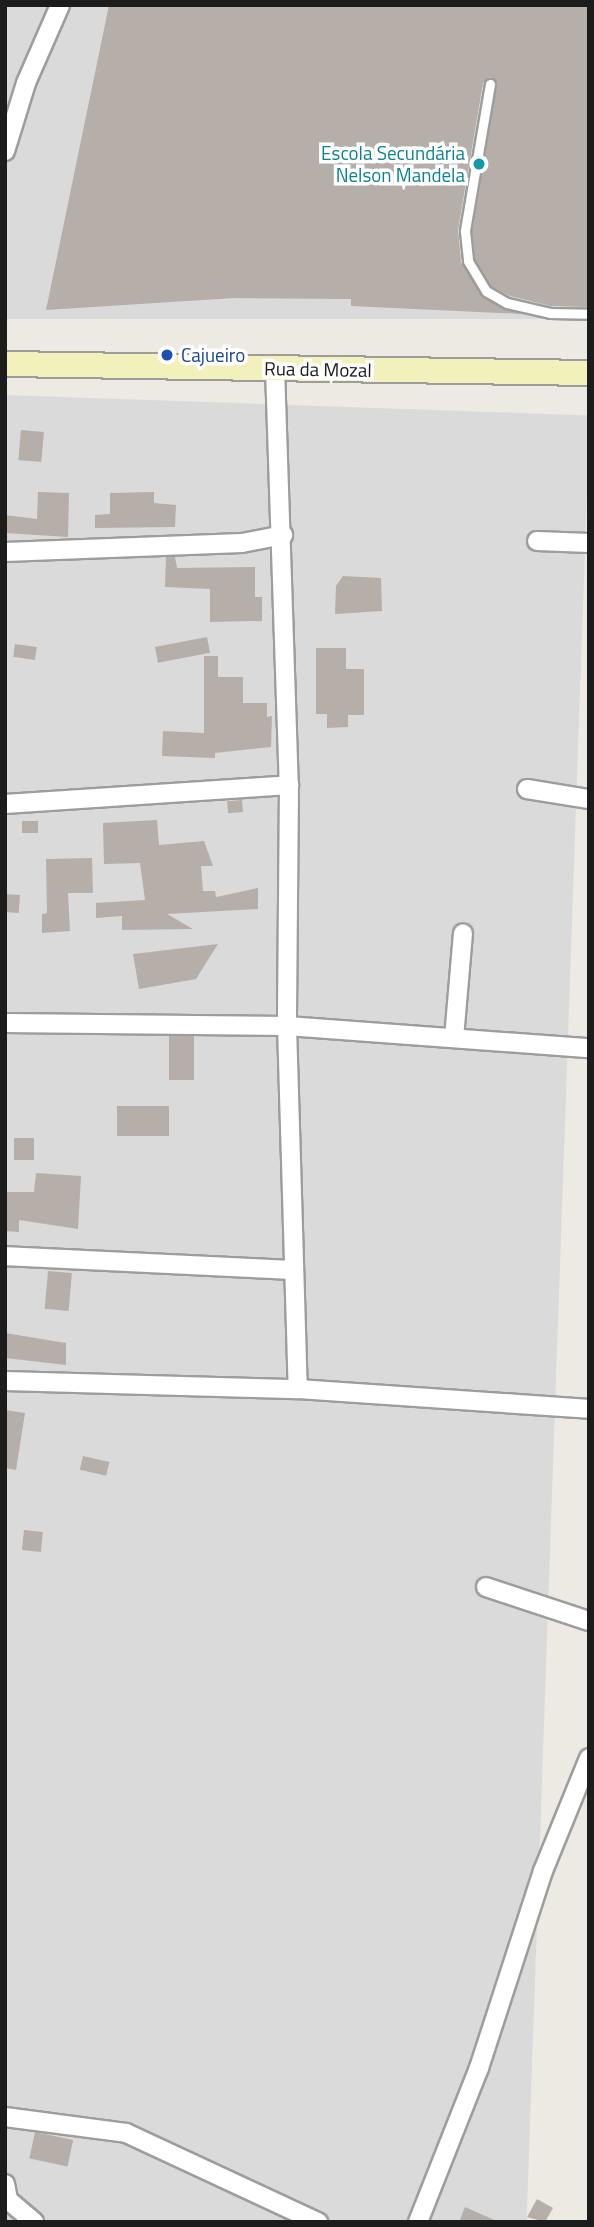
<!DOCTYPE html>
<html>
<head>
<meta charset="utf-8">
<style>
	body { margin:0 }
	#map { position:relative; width:594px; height:2227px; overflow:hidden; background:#ede9e3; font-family:"Titillium Web",sans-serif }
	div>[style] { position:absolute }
	.residential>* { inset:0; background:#dadada; transform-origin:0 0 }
	.building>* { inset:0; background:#b6aea9; transform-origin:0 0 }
	.roads { filter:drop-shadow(2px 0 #9d9d9d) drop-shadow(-2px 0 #9d9d9d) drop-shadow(0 2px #9d9d9d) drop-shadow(0 -2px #9d9d9d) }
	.service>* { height:9px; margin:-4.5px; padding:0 4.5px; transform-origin:4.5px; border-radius:4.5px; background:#fff }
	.minor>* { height:18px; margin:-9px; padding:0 9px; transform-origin:9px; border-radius:9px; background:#fff }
	.secondary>* { height:24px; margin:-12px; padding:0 12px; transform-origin:12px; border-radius:12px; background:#f2f1bc }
	.dots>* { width:19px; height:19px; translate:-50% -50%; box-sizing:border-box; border:4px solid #fff; border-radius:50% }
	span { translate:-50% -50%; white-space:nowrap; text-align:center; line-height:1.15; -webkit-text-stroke:7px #fff; paint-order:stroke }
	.culture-label { font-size:19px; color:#0d838f }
	.right { translate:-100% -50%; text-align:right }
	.transit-label { font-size:19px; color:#164399 }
	.left { translate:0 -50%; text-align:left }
	.street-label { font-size:19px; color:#1c1c1c }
	.frame { position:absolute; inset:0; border:7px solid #1c1c1c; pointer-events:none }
</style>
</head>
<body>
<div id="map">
	<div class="residential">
		<i style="left:5px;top:5px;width:584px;height:314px"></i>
		<i style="left:5px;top:395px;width:585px;height:1827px;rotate:2deg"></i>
	</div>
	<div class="building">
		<i style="clip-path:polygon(109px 5px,589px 5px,589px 307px,551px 306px,510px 296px,491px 286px,475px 259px,472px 231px,497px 85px,490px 77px,483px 83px,458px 230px,461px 262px,482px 297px,522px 314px,351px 306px,351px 299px,234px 298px,46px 310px)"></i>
		<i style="left:21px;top:430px;width:23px;height:30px;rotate:5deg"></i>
		<i style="clip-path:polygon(38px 492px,69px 493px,68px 537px,5px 533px,5px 515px,37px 519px)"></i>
		<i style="clip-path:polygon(154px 492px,154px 503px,176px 505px,175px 527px,95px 528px,95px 515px,110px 514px,110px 493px)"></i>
		<i style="clip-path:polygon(166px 557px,175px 557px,177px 568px,255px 567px,255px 597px,262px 597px,262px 621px,210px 622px,210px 589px,165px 587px)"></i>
		<i style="clip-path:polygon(343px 576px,381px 578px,382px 611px,335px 614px,336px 586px)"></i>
		<i style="left:207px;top:637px;width:16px;height:53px;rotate:79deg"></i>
		<i style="left:15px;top:644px;width:22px;height:13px;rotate:8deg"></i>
		<i style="clip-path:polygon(316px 648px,346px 648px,346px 669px,364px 669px,364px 715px,348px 715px,348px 727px,327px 728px,327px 714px,316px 714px)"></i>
		<i style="clip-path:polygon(204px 656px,218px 656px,218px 677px,243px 677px,243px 703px,267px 703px,267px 717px,272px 716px,271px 747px,215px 753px,215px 758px,162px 756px,163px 731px,204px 733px)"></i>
		<i style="left:242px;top:800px;width:12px;height:15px;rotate:85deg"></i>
		<i style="clip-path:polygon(157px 820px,159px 845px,204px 841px,213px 866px,201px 866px,203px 891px,215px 891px,216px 897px,258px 888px,258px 909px,167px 914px,193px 929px,122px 930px,122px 916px,96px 918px,96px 903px,145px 900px,140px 863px,104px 864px,103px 823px)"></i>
		<i style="left:22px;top:821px;width:16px;height:12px"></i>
		<i style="clip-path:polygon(92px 858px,93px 893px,68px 893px,70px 931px,42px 933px,42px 914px,47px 913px,46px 859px)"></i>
		<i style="left:5px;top:894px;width:15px;height:18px;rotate:4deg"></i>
		<i style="clip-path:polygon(218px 944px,196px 979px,139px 989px,133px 954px)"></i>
		<i style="left:169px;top:1036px;width:25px;height:44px"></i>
		<i style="left:117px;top:1106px;width:52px;height:30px"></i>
		<i style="left:14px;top:1138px;width:20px;height:22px"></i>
		<i style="clip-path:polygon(36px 1173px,81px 1176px,78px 1229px,19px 1220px,19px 1232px,5px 1231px,5px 1192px,34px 1192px)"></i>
		<i style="left:48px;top:1271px;width:24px;height:38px;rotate:5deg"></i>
		<i style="clip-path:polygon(5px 1333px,66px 1343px,66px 1365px,5px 1358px)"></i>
		<i style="clip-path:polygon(5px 1410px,25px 1413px,16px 1470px,5px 1468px)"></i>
		<i style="left:83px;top:1456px;width:27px;height:14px;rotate:13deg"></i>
		<i style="left:24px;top:1530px;width:19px;height:20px;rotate:6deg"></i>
		<i style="left:35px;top:2132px;width:39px;height:27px;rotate:12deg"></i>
		<i style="clip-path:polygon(537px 2199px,553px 2208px,545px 2222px,527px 2217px)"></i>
		<i style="clip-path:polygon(465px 2207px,499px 2222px,459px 2222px)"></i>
	</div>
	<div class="roads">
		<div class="service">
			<i style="left:490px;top:84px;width:149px;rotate:99.7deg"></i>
			<i style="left:465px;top:231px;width:30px;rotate:84deg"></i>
			<i style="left:468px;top:261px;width:35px;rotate:59deg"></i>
			<i style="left:486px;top:291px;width:24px;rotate:30deg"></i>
			<i style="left:507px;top:303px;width:44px;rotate:13.1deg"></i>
			<i style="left:550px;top:313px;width:39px;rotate:1deg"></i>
		</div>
		<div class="minor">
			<i style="left:5px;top:151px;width:71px;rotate:-72.8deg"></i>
			<i style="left:26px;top:83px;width:85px;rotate:-66.4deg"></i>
			<i style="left:275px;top:369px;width:416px;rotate:88.1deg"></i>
			<i style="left:289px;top:785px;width:241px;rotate:90.5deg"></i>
			<i style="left:287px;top:1026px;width:363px;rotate:88.3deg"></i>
			<i style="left:537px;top:541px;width:52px;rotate:2.2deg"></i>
			<i style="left:5px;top:552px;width:237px;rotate:-2.2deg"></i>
			<i style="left:242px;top:543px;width:42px;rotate:-11deg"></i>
			<i style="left:527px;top:789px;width:63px;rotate:9.2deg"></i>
			<i style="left:5px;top:804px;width:285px;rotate:-3.8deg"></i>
			<i style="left:5px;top:1023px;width:282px;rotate:0.6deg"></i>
			<i style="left:287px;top:1026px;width:303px;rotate:4.2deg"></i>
			<i style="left:454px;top:1038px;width:105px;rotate:-85.1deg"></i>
			<i style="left:5px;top:1256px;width:289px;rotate:2.8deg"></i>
			<i style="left:5px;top:1381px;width:293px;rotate:1.6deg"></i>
			<i style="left:298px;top:1389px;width:292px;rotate:3.9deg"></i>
			<i style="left:486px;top:1587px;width:108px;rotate:18.3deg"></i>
			<i style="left:5px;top:2117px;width:122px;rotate:7.5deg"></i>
			<i style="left:126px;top:2133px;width:212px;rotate:24.9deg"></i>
			<i style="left:5px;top:2184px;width:16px;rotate:79deg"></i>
			<i style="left:8px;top:2200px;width:34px;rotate:40deg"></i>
			<i style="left:418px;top:2222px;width:166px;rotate:-68.4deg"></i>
			<i style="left:479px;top:2068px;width:207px;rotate:-72deg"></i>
			<i style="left:543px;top:1871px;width:122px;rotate:-67.8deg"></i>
		</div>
		<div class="secondary">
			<i style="left:5px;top:364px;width:584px;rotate:0.88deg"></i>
		</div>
	</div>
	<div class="dots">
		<i style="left:479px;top:164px;background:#0f9aa8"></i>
		<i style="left:167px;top:355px;background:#1a4fb4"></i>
	</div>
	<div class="culture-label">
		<span class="right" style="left:465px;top:164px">Escola Secundária<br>Nelson Mandela</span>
	</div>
	<div class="transit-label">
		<span class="left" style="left:181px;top:355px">Cajueiro</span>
	</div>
	<div class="street-label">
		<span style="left:318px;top:369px;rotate:1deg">Rua da Mozal</span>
	</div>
	<div class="frame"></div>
</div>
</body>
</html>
